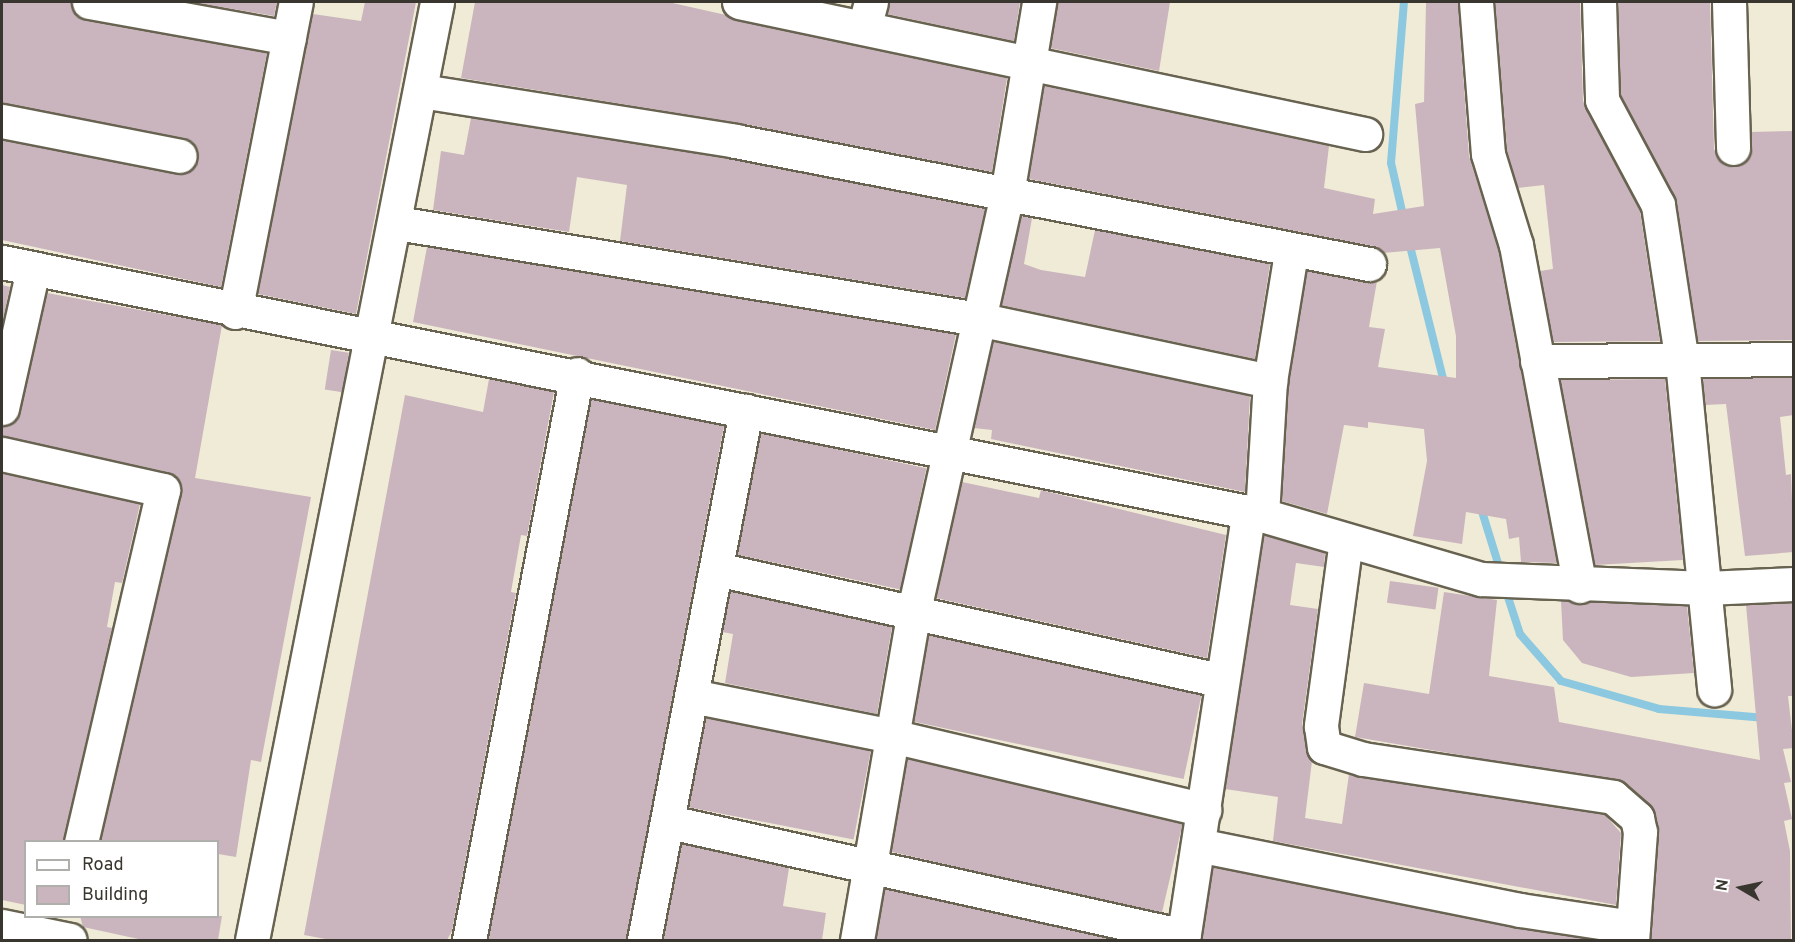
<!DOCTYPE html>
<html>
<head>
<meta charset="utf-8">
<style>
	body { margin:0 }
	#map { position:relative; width:1795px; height:942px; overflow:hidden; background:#f0ebd6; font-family:Overpass,sans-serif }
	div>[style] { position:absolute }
	.stream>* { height:8px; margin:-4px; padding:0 4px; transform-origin:4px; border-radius:4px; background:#8cc8df }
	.building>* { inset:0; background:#cab5be; transform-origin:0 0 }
	.roads { filter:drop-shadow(2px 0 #686351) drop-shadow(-2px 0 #686351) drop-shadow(0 2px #686351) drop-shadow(0 -2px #686351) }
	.street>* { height:33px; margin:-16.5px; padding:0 16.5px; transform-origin:16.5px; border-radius:16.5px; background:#fff }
	.secondary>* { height:33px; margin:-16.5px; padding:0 16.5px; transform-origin:16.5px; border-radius:16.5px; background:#fff }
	span { translate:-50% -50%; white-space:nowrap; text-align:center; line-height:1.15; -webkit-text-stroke:4.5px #fff; paint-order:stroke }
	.frame { position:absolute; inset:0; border:3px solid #38362e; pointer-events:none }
	.legend { position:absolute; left:24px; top:840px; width:195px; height:78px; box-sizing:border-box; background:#fff; border:2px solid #afafab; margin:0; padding:8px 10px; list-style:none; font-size:18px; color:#38362e }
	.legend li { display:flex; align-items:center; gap:12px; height:30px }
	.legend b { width:30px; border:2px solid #afafab }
	.north { position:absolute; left:1711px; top:858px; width:60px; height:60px; -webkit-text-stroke:4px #fff; paint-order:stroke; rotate:279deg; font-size:16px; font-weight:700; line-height:24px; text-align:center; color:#38362e }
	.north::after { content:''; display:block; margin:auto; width:21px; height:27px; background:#38362e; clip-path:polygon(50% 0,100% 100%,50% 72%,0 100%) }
</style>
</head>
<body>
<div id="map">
	<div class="stream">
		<i style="left:1404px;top:220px;width:58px;rotate:-102.8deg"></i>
		<i style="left:1391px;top:163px;width:162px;rotate:-85.4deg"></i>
		<i style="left:1409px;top:242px;width:148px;rotate:76deg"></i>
		<i style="left:1480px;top:505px;width:71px;rotate:72.8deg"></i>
		<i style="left:1505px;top:588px;width:48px;rotate:71.9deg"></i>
		<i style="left:1520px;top:634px;width:62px;rotate:48.9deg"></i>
		<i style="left:1561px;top:681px;width:102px;rotate:15.9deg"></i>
		<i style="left:1659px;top:709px;width:107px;rotate:4.8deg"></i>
	</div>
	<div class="building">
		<i style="clip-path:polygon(2px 2px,71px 2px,76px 16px,86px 20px,267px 53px,221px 287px,2px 240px,2px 140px,176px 174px,194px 169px,198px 159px,193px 142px,184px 138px,2px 103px)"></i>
		<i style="clip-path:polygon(192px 2px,277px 2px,274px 16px)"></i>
		<i style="clip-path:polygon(365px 2px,416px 2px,356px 314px,258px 294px,313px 14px,361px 21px)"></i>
		<i style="clip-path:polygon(475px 2px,668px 2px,1007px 78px,992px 172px,739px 123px,461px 78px)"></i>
		<i style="clip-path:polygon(889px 2px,1020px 2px,1014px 41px,887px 14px)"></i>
		<i style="clip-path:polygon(1057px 2px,1170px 2px,1159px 71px,1050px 48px)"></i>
		<i style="clip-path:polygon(1426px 2px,1458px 2px,1469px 156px,1498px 249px,1557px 563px,1521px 562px,1519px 537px,1509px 539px,1506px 519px,1466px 512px,1462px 544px,1413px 536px,1427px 461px,1424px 429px,1368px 422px,1368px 428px,1344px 425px,1327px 514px,1282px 501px,1289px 383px,1307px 271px,1377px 281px,1369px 327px,1385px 329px,1378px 367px,1456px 378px,1456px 336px,1440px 248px,1383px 253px,1373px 246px,1029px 179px,1044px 86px,1329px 146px,1324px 188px,1375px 199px,1373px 214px,1424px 206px,1415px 104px,1424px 102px)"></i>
		<i style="clip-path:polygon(1495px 2px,1580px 2px,1583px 101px,1640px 211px,1660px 341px,1553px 342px,1540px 271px,1553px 269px,1544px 185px,1518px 188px,1507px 150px)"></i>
		<i style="clip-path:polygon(1618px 2px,1710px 2px,1714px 149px,1724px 164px,1734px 167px,1749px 157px,1751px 132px,1794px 131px,1794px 340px,1698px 341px,1676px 202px,1621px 95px)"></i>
		<i style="clip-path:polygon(471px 118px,732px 159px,985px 209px,965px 298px,620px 241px,627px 185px,577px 177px,569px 232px,433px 210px,441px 151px,464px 155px)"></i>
		<i style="clip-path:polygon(1021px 216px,1032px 218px,1024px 264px,1041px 270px,1085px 277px,1095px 230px,1270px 264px,1255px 359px,1001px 305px)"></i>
		<i style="clip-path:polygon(427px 247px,956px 334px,935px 430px,413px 322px)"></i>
		<i style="clip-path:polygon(2px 285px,10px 287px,2px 324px)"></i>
		<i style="clip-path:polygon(47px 293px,222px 325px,195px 478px,311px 497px,261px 762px,251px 760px,236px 857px,218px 854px,218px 842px,100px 842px,181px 485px,167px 472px,2px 436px,2px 426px,15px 421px,20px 412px)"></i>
		<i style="clip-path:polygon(993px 341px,1250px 396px,1245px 492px,991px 439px,992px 430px,974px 428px)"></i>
		<i style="left:331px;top:350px;width:18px;height:40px;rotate:9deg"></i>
		<i style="clip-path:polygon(1703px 378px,1794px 378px,1794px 415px,1780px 417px,1786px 475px,1791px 474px,1794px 552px,1745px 556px,1726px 404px,1705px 405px)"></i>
		<i style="clip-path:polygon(489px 379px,554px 392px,527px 536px,521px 535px,511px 592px,516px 593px,452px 931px,447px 940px,331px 940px,304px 935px,405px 395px,483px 412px)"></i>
		<i style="clip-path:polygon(1665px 379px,1683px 560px,1595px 565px,1560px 380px)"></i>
		<i style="clip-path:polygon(591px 399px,724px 426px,626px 940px,498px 940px,488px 939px)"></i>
		<i style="left:761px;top:433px;width:169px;height:124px;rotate:12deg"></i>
		<i style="clip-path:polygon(2px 473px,140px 504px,122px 583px,115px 582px,107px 627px,112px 628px,63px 842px,26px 842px,26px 905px,2px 900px)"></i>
		<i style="clip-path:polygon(962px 482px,1039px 498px,1041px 490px,1226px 535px,1207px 658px,936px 598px)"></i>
		<i style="clip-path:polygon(1264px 535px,1325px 553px,1324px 567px,1296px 563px,1290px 605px,1318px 609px,1302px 724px,1312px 761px,1305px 818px,1342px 824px,1349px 774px,1605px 815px,1621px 833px,1616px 905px,1273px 841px,1278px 797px,1225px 789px)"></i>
		<i style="left:1390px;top:581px;width:49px;height:22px;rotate:8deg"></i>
		<i style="clip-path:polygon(730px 591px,892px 627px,877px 714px,725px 683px,733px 634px,722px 632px)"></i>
		<i style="clip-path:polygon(1444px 592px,1497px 600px,1489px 676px,1554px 687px,1559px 722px,1760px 760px,1746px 605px,1794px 603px,1794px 696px,1788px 696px,1794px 748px,1783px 749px,1791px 782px,1784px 783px,1792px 819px,1784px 821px,1790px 851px,1791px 940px,1651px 940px,1658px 828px,1650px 804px,1625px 783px,1355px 737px,1364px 683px,1429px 694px)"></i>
		<i style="clip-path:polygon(1561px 601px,1687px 606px,1694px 673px,1631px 677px,1582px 663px,1563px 640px)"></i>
		<i style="left:929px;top:635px;width:279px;height:88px;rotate:12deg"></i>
		<i style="left:706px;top:718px;width:168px;height:91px;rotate:11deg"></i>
		<i style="left:907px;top:759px;width:283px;height:94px;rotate:13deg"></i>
		<i style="clip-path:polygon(682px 844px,789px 868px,783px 906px,826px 913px,822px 940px,663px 940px)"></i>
		<i style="clip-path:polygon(1213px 867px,1516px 928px,1597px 940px,1202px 940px)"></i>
		<i style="clip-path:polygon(885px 889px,1118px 940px,876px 940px)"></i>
		<i style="clip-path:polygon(80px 916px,222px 916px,218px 940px,143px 940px,83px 927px)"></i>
	</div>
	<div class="roads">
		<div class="street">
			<i style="left:89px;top:2px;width:203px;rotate:10.2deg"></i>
			<i style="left:739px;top:2px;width:640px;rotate:11.91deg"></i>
			<i style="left:1476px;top:2px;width:152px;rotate:85.5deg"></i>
			<i style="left:1488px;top:154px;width:95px;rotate:72.9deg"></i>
			<i style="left:1516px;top:245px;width:347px;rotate:79.4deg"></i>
			<i style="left:1599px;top:2px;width:98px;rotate:88.2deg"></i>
			<i style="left:1602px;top:100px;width:119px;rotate:61.9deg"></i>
			<i style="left:1658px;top:205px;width:158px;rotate:81.3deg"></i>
			<i style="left:1682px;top:361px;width:330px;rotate:84.4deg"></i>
			<i style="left:1729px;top:2px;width:146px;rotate:88.4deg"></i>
			<i style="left:864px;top:28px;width:27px;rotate:-75deg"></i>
			<i style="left:421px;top:91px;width:318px;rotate:9deg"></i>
			<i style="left:735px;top:141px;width:646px;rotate:10.98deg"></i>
			<i style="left:2px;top:121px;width:181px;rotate:11.1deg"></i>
			<i style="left:397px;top:223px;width:589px;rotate:9.38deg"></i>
			<i style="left:978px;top:319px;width:299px;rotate:12deg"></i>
			<i style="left:235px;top:312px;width:316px;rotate:-78.9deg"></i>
			<i style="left:1537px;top:361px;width:257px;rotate:-0.4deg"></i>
			<i style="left:2px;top:408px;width:142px;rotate:-77.4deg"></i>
			<i style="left:2px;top:454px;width:165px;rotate:12.6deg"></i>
			<i style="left:163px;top:490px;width:361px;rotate:103.1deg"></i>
			<i style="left:1262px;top:515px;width:134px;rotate:-86.6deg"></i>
			<i style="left:1270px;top:381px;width:130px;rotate:-80.7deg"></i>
			<i style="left:1346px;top:540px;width:188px;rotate:97.7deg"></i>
			<i style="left:1321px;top:726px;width:21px;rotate:82deg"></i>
			<i style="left:1324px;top:747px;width:41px;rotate:17.1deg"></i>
			<i style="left:1363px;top:759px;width:253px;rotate:8.6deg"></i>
			<i style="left:1613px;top:797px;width:32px;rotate:41deg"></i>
			<i style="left:1637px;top:818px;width:14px;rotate:78deg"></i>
			<i style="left:1640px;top:832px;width:108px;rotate:94.2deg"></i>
			<i style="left:716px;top:569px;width:515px;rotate:12.44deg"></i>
			<i style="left:692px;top:696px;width:204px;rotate:11.3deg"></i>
			<i style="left:892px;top:736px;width:321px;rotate:13.3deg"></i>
			<i style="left:669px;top:822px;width:527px;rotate:12.48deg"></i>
			<i style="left:1198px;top:845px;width:328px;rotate:11.4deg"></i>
			<i style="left:1520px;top:910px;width:114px;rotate:8.6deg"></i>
			<i style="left:2px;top:926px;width:69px;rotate:11.6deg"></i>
			<i style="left:252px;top:940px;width:956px;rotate:-78.84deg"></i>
			<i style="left:469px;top:940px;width:576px;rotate:-79.2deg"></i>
			<i style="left:644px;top:940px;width:539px;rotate:-79.09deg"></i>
			<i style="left:857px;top:940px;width:335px;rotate:-80.2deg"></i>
			<i style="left:914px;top:610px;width:426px;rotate:-77.4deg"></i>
			<i style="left:1007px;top:194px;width:195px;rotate:-80.5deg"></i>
			<i style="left:1183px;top:940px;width:430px;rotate:-81.3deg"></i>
		</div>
		<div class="secondary">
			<i style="left:2px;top:262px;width:1285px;rotate:11.35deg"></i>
			<i style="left:1262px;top:515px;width:228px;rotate:16.3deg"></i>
			<i style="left:1481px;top:579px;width:225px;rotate:2.3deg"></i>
			<i style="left:1706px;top:588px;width:88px;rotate:-2.6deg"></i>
		</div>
	</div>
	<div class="frame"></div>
	<ul class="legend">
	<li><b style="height:8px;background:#fff"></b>Road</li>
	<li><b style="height:16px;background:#cab5be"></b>Building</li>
	</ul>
	<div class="north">N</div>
</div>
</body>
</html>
